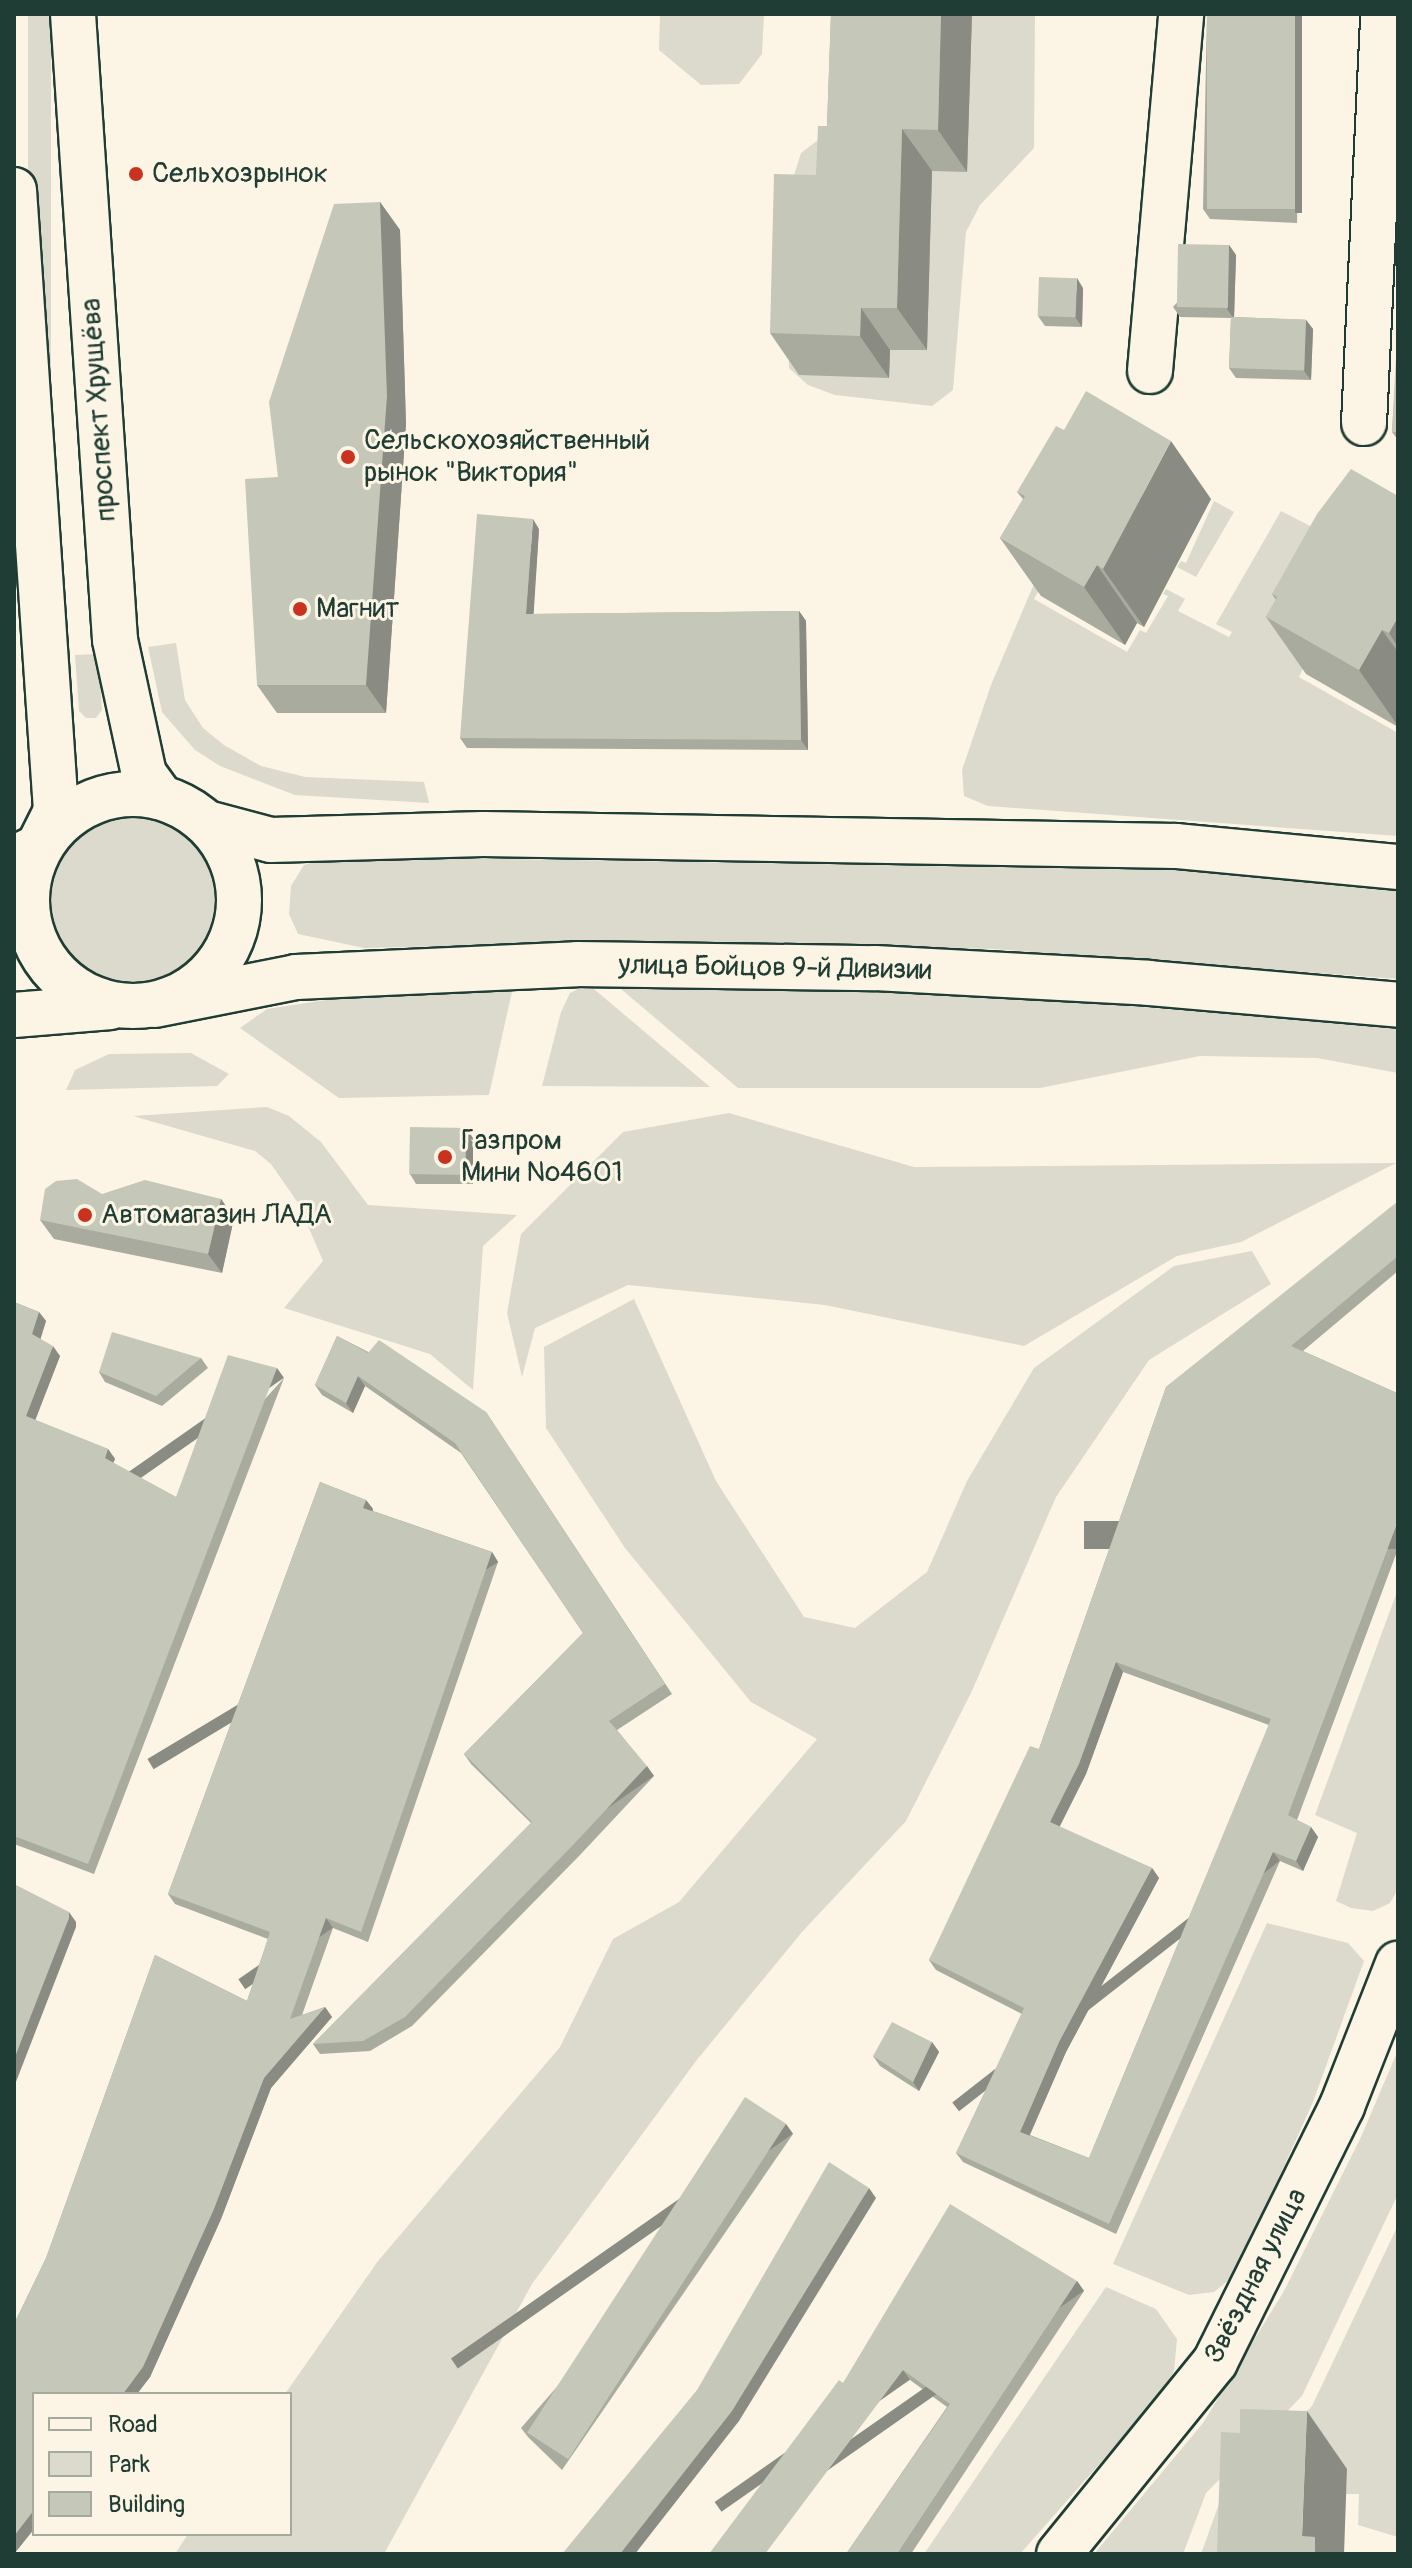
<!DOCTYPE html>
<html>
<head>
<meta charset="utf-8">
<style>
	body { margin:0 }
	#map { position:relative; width:1412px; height:2568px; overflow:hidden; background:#fcf5e5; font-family:Pangolin,sans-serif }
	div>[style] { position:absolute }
	.green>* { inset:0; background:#dcdacc; transform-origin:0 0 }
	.round { border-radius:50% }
	.roads { filter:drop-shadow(2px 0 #1f3d34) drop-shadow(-2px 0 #1f3d34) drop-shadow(0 2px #1f3d34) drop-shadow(0 -2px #1f3d34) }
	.minor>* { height:44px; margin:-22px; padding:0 22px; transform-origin:22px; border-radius:22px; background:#fcf5e5 }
	.major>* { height:44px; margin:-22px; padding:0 22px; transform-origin:22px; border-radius:22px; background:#fcf5e5 }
	.major>.ring { margin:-22px; padding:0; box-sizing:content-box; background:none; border:44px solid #fcf5e5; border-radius:50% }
	.wall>* { inset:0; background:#a9ab9f }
	.shaded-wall>* { inset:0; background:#8a8b82; transform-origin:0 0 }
	.building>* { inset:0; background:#c5c7b9; transform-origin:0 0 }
	.dots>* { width:22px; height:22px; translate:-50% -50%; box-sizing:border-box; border:4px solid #fcf5e5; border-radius:50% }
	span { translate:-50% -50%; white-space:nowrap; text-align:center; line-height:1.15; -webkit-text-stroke:6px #fcf5e5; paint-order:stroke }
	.poi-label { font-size:28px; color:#1f3d34 }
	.left { translate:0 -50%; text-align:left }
	.street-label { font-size:28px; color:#1f3d34 }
	.frame { position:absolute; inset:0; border:16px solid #1f3d34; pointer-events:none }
	.legend { position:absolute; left:32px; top:2392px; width:260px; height:144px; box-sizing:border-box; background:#fcf5e5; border:2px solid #a4ab9e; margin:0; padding:10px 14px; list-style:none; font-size:24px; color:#1f3d34 }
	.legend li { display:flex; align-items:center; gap:16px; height:40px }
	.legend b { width:40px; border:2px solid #a4ab9e }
</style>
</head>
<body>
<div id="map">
	<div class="green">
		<i style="left:28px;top:14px;width:23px;height:624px"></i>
		<i style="clip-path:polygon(660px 14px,764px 14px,762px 54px,739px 84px,701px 85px,659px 50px)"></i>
		<i style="clip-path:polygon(838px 14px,1035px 14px,1034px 148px,980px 205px,966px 232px,953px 390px,932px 406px,835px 395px,808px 385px,789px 368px,787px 197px,801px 153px,834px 128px)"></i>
		<i style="clip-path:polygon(1070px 499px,1059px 555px,1034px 599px,1127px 652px,1140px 630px,1146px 633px,1168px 596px,1163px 594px,1166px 589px,1185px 599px,1178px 611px,1229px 637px,1232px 632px,1216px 624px,1281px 511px,1318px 530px,1328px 616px,1299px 677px,1398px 733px,1398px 836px,988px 806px,964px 796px,962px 770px,991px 685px)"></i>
		<i style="clip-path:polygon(1214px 501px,1234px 512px,1196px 577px,1177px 567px,1181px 561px,1186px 563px)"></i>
		<i style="clip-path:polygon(176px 643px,185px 700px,203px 728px,224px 745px,261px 766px,305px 777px,424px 782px,429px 803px,295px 795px,220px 766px,195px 750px,162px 712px,148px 647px)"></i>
		<i style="clip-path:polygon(98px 654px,102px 710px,96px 718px,86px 718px,79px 711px,75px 655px)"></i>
		<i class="round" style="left:49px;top:816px;width:170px;height:170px"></i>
		<i style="clip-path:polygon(333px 856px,1176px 870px,1398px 891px,1398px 979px,994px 949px,650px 941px,364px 948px,298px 934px,289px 914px,291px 886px,304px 865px)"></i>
		<i style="clip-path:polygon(588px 984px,710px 1087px,542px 1086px,561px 1012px,570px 993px)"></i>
		<i style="clip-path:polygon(615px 984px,1020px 997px,1398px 1028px,1398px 1073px,1317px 1058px,1200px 1056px,1040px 1088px,738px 1088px)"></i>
		<i style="clip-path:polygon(513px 987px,489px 1095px,339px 1098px,240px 1028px,267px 1009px,359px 995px)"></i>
		<i style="clip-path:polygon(191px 1053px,229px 1074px,217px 1086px,66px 1090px,75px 1070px,109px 1054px)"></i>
		<i style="clip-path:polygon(267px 1107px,289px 1116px,321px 1142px,368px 1205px,517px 1215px,483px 1246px,473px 1390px,430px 1354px,284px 1308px,323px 1261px,298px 1203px,271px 1164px,255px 1151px,133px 1116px)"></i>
		<i style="clip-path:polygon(729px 1113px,914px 1167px,1396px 1163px,1241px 1242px,1177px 1256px,1024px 1346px,825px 1305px,628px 1285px,535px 1328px,522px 1377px,507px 1313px,521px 1234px,623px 1132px)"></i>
		<i style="clip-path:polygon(1252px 1251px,1271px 1284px,1149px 1360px,1056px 1497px,972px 1691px,906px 1821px,802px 1932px,696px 2061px,532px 2284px,384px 2554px,175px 2554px,188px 2534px,290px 2534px,290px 2394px,285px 2394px,378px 2261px,560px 2047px,613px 1939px,679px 1902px,817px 1739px,751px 1702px,625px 1548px,546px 1428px,544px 1347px,634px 1299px,716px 1481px,804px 1617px,855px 1628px,927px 1572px,967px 1481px,1034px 1368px,1174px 1266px)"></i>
		<i style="clip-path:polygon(1398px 1589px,1398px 1889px,1390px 1903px,1373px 1911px,1351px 1908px,1336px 1901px,1357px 1833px,1315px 1815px)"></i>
		<i style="clip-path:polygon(1267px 1923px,1348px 1943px,1364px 1961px,1313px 2102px,1235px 2275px,1214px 2292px,1189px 2295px,1113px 2264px)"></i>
		<i style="clip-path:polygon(1398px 2050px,1398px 2194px,1302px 2396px,1206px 2493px,1183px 2554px,1094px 2554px,1203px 2423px,1284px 2291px,1361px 2137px)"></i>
		<i style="clip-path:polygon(1398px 2225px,1398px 2537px,1358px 2525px,1359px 2494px,1346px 2494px,1347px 2469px,1259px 2554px,1201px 2554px,1220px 2501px,1312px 2406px)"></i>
		<i style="clip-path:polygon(1106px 2287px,1156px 2309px,1177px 2339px,1174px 2371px,1162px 2393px,1020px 2554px,924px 2554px)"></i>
	</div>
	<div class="roads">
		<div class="minor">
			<i style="left:1150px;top:371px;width:358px;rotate:-85deg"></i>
			<i style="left:1364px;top:423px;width:409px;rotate:-87.3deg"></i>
			<i style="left:1059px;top:2554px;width:247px;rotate:-50.9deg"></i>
			<i style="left:1215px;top:2362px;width:286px;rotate:-63.6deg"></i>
			<i style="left:1342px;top:2106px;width:153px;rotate:-68.5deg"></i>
		</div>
		<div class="major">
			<i style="left:73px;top:14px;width:627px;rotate:86.16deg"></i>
			<i style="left:115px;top:640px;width:137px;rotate:77.8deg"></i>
			<i style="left:144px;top:774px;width:29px;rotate:54deg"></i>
			<i style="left:14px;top:190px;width:622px;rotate:86.13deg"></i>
			<i style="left:56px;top:811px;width:40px;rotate:116.6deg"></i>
			<i style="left:38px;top:847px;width:26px;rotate:155deg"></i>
			<i class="ring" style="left:27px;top:794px;width:168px;height:168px"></i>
			<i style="left:207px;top:823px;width:66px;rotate:14.9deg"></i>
			<i style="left:271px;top:840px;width:212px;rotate:-1.6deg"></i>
			<i style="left:483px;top:834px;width:693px;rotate:0.99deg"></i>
			<i style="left:1176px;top:846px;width:223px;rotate:5.4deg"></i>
			<i style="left:155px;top:1005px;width:144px;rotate:-11.2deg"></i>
			<i style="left:296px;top:977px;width:281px;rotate:-2.6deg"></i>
			<i style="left:577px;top:964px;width:298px;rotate:0.8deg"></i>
			<i style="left:875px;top:968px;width:274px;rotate:3.1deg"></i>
			<i style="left:1149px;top:983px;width:250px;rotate:5deg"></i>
			<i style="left:14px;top:1015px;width:97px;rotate:-4.7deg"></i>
		</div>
	</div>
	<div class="wall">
		<i style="clip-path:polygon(831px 14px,972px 14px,967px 172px,932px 171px,927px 350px,890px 350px,889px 378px,799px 375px,770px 333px,816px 175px,827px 126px)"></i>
		<i style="clip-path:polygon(1207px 14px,1302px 14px,1297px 223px,1210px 219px,1203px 209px)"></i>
		<i style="clip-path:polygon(380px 202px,400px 230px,406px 424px,386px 713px,277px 713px,257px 685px,278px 477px)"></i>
		<i style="clip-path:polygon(1229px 245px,1236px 255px,1234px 317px,1306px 320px,1313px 329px,1311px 380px,1236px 378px,1229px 368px,1231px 318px,1180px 317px,1173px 307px)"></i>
		<i style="clip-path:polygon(1083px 288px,1082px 327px,1045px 326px,1038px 316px)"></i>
		<i style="clip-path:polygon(1398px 338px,1398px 440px,1392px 432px)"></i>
		<i style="clip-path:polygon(1017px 492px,1211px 499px,1144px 627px,1137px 623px,1125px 645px,1041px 596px,1000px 538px,1023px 499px)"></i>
		<i style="clip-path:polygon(1398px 496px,1398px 727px,1306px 674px,1266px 617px,1276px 600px,1272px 594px)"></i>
		<i style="clip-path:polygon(539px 529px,533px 614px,799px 611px,806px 621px,808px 750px,467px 748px,460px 738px)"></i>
		<i style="clip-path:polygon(473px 1138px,473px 1184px,416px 1184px,410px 1174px)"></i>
		<i style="clip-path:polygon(102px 1194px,221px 1199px,234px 1218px,222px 1273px,54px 1239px,40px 1220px)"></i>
		<i style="clip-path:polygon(evenodd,1398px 1203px,1398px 1271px,1303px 1351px,1397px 1393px,1398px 1390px,1398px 1549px,1297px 1820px,1311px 1827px,1318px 1837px,1303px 1871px,1280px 1861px,1116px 2234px,963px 2162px,956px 2153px,1022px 2014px,936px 1970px,929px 1960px,1039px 1749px,1166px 1387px,1398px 1203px,1123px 1672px,1269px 1725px,1089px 2158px,1030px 2135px,1066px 2052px,1159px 1878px,1152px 1868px,1059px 1827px,1086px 1774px,1123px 1672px)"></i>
		<i style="clip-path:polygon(14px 1302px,39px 1312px,46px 1321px,40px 1339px,60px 1356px,35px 1420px,108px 1449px,115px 1459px,113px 1463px,176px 1497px,284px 1378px,94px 1874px,14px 1844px)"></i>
		<i style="clip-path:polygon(337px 1336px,486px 1412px,672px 1694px,617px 1730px,654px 1776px,580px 1855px,412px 2026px,370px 2051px,320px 2054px,313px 2044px,531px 1823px,471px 1764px,464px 1754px,583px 1633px,461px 1453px,365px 1386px,353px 1413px,322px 1395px,315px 1385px)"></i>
		<i style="clip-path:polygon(201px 1358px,208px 1368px,162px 1406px,105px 1382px,99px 1372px)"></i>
		<i style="clip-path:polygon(320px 1482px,366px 1500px,373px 1509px,373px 1511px,492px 1552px,498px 1562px,368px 1942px,333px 1928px,302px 2015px,325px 2007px,332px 2017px,271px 2088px,221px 2219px,150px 2377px,137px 2394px,34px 2394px,34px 2529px,14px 2554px,14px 2324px,46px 2258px,155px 1955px,247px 2001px,268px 1939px,175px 1904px,168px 1894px)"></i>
		<i style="clip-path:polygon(932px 2042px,939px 2052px,919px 2091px,880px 2066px,873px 2056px)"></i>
		<i style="clip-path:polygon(786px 2124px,793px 2134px,562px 2470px,528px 2437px,521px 2428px)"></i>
		<i style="clip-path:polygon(1077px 2281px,1084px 2291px,911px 2554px,846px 2554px,947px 2407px,910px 2380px,843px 2383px)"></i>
	</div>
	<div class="shaded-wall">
		<i style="clip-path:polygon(941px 14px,972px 14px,967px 172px,938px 130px)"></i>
		<i style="left:1295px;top:14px;width:7px;height:199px"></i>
		<i style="clip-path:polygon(902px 129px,932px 171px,927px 350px,897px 308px)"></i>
		<i style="clip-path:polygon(380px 202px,400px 230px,406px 424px,386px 713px,366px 685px)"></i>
		<i style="clip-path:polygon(1229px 245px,1236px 255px,1234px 319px,1227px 309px)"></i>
		<i style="clip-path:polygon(1077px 278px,1083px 288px,1082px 327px,1075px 317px)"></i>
		<i style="clip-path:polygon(861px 308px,890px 350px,889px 378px,860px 336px)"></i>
		<i style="clip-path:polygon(1306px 320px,1313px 329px,1311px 380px,1304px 371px)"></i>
		<i style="clip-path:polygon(1171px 441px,1211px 499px,1144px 627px,1103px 569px)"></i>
		<i style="clip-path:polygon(533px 519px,539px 529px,533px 624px,526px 614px)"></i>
		<i style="clip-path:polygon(1097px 565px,1137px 623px,1125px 645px,1084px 587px)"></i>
		<i style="clip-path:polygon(799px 611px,806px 621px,808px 750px,801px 740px)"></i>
		<i style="clip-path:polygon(1398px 617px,1398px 647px,1389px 633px)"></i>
		<i style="clip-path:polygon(1382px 630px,1398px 652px,1398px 726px,1359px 670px)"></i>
		<i style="clip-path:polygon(466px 1128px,473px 1138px,473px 1184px,466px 1175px)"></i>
		<i style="clip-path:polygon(221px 1199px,234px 1218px,222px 1273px,208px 1254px)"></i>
		<i style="clip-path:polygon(39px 1312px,46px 1321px,39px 1344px,32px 1334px)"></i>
		<i style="clip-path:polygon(53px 1346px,60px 1356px,33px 1426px,26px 1416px)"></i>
		<i style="left:277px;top:1368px;width:12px;height:531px;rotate:55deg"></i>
		<i style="clip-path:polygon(358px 1376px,365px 1386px,353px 1413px,346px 1403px)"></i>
		<i style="clip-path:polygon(108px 1449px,115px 1459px,111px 1468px,105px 1458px)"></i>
		<i style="clip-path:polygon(366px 1500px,373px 1509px,370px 1517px,363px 1508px)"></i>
		<i style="left:1398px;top:1521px;width:28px;height:314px;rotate:90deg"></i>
		<i style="left:492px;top:1552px;width:12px;height:402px;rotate:59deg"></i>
		<i style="clip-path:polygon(1116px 1662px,1123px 1672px,1086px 1774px,1057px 1832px,1050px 1822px)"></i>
		<i style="left:647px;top:1766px;width:12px;height:108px;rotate:55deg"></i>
		<i style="clip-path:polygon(1311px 1827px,1318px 1837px,1303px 1871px,1296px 1861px)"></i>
		<i style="left:1273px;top:1852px;width:11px;height:407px;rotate:52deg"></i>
		<i style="clip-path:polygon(1152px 1868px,1159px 1878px,1066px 2052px,1027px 2141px,1020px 2132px,1059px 2042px)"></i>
		<i style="clip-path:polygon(69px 1912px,76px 1922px,76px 1927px,14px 2087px,14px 2059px)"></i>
		<i style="left:326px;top:1918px;width:12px;height:107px;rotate:55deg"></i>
		<i style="clip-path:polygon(325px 2007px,332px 2017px,271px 2088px,221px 2219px,150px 2377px,137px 2394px,123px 2394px,264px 2078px)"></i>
		<i style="clip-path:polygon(932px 2042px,939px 2052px,919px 2091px,913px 2082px)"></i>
		<i style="left:786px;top:2124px;width:12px;height:409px;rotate:55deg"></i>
		<i style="clip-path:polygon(869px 2188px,876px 2198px,739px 2421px,635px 2554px,620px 2554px)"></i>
		<i style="left:1077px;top:2281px;width:12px;height:327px;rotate:55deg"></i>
		<i style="left:903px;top:2370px;width:12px;height:230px;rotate:55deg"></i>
		<i style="clip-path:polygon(1307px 2411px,1347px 2469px,1344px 2554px,1314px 2554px,1302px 2536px)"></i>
		<i style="clip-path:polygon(34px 2510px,34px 2529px,14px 2554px,14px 2536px)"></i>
	</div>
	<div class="building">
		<i style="clip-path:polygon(831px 14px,941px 14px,938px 130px,902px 129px,897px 308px,861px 308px,860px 336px,770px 333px,774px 174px,816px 175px,818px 126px,827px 126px)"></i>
		<i style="left:1207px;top:14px;width:88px;height:195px"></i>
		<i style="clip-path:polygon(380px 202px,387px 396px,366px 685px,257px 685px,245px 479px,278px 477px,269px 402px,334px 204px)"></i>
		<i style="left:1178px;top:244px;width:51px;height:63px;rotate:1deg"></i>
		<i style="left:1039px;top:277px;width:38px;height:39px;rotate:2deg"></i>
		<i style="left:1231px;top:317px;width:75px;height:51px;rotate:2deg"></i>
		<i style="clip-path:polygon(1397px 338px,1398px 338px,1398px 432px,1392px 432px)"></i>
		<i style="clip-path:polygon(1086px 391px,1171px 441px,1103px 569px,1097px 565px,1084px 587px,1000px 538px,1025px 496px,1017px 492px,1056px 426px,1064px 430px)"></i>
		<i style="clip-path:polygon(1351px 469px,1398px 496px,1398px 617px,1389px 633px,1382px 630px,1359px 670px,1266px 617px,1277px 597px,1272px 594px,1317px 514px)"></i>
		<i style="clip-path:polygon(477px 514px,533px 519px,526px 614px,799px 611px,801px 740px,460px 738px)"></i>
		<i style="left:410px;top:1127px;width:56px;height:47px;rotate:1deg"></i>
		<i style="clip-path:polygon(77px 1179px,102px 1194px,145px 1180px,221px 1199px,208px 1254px,40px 1220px,45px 1189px,56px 1181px)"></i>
		<i style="clip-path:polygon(evenodd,1397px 1202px,1398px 1256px,1291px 1346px,1397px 1393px,1398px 1390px,1398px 1521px,1288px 1815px,1311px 1827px,1296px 1861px,1273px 1852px,1109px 2224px,956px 2153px,1024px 2008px,929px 1960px,1030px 1746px,1039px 1749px,1166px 1387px,1397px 1202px,1116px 1662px,1271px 1719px,1089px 2158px,1020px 2132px,1059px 2042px,1152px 1868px,1050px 1822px,1079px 1764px,1116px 1662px)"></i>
		<i style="clip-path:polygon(14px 1302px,39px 1312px,32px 1334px,53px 1346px,26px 1416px,108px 1449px,105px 1458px,176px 1497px,228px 1355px,277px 1368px,88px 1864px,14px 1836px)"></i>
		<i style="clip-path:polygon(112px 1332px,201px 1358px,156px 1396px,99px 1372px)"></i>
		<i style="clip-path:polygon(337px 1336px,368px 1353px,379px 1340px,486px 1412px,665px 1684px,609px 1721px,647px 1766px,573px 1845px,405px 2017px,363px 2041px,313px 2044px,532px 1822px,464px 1754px,583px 1633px,455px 1443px,358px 1376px,346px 1403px,315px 1385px)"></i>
		<i style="clip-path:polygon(320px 1482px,366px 1500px,363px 1508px,492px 1552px,361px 1932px,326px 1918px,290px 2019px,325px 2007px,264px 2078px,214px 2209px,143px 2367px,123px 2394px,34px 2394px,34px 2510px,14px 2536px,14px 2324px,46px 2258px,155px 1955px,247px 2001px,270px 1932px,168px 1894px)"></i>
		<i style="clip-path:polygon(14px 1884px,69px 1912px,69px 1918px,14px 2059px)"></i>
		<i style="clip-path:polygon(892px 2022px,932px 2042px,913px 2082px,873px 2056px)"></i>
		<i style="left:745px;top:2097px;width:49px;height:400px;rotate:33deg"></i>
		<i style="clip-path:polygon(829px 2162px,869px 2188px,732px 2411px,620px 2554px,562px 2554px,697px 2390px)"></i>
		<i style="clip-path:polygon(950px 2204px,1077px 2281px,897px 2554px,846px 2554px,950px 2404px,903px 2370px,765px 2554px,709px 2554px,839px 2380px,843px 2383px)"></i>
		<i style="clip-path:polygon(1240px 2409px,1307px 2411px,1302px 2536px,1315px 2537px,1315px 2554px,1217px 2554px,1221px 2432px,1240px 2433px)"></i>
	</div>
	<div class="dots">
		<i style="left:136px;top:174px;background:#c8321e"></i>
		<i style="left:348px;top:457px;background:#c8321e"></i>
		<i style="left:300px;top:609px;background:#c8321e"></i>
		<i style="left:445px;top:1157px;background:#c8321e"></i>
		<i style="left:85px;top:1215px;background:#c8321e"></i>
	</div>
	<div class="poi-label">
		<span class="left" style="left:152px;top:174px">Сельхозрынок</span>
		<span class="left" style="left:364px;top:457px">Сельскохозяйственный<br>рынок "Виктория"</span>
		<span class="left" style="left:316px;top:609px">Магнит</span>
		<span class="left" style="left:461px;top:1157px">Газпром<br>Мини №4601</span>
		<span class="left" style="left:101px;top:1215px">Автомагазин ЛАДА</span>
	</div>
	<div class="street-label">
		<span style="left:99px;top:410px;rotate:-94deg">проспект Хрущёва</span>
		<span style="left:775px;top:968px;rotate:1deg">улица Бойцов 9-й Дивизии</span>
		<span style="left:1256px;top:2276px;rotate:-63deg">Звёздная улица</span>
	</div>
	<div class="frame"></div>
	<ul class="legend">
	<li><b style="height:10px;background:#fcf5e5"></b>Road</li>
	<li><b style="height:22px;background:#dcdacc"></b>Park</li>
	<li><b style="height:22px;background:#c5c7b9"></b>Building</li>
	</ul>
</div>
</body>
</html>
